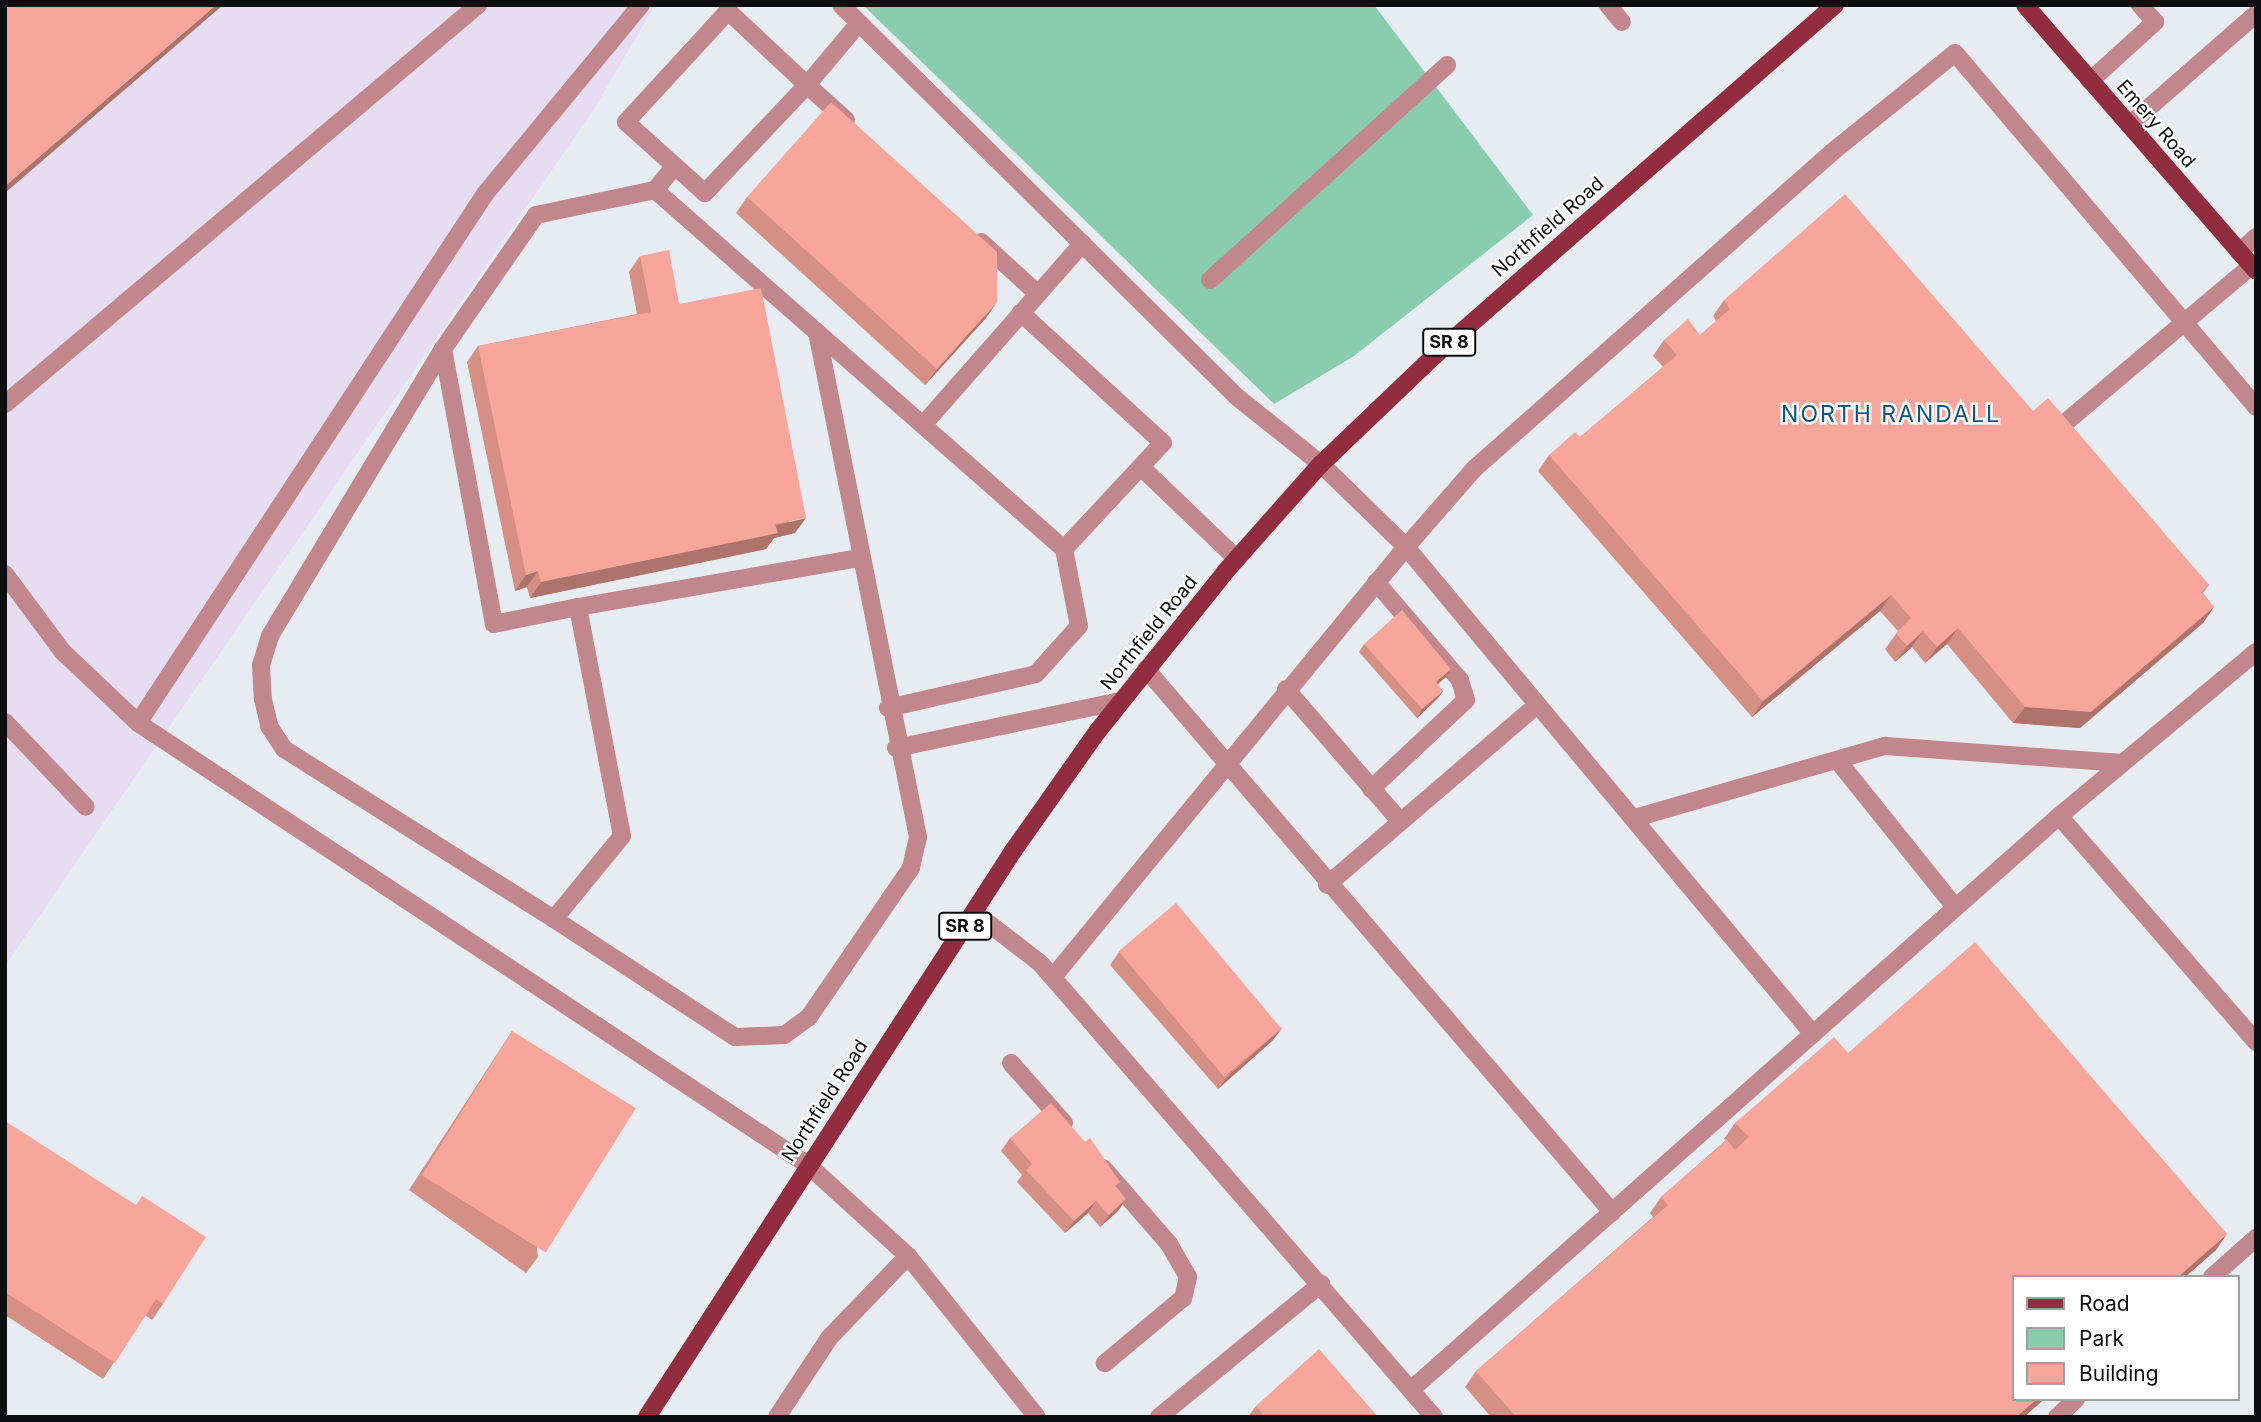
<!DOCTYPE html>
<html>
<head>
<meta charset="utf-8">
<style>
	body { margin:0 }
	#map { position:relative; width:2261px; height:1422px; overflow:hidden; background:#e7ecf3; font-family:Inter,sans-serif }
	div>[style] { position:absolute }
	.industrial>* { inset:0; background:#e7ddf2 }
	.green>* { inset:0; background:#8accae }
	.minor>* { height:18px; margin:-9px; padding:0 9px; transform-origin:9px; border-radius:9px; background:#c1878d }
	.major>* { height:18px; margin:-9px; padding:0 9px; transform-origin:9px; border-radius:9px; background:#922d40 }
	.wall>* { inset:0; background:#d58f85 }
	.shaded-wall>* { inset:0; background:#ae746c }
	.building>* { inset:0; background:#f8a69b; transform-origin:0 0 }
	span { translate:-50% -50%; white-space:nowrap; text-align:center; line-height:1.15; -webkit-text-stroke:5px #fff; paint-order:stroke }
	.shield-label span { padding:2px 5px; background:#fff; border:2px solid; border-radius:5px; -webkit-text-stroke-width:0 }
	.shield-label { font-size:18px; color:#0d0e10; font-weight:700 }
	.street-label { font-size:19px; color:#0d0e10 }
	.quarter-label { font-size:23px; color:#0d5583; letter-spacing:2px }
	.frame { position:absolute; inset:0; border:7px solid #0d0e10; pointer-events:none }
	.legend { position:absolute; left:2012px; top:1275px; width:228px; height:126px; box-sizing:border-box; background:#fff; border:2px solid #9e9f9f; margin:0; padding:9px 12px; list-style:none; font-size:21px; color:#0d0e10 }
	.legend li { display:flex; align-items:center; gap:14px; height:35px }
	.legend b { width:35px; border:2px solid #9e9f9f }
</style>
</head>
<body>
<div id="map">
	<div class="industrial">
		<i style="clip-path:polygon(5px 5px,655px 5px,596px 106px,5px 966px)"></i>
	</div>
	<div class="green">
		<i style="clip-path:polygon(863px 5px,1374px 5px,1533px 215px,1354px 356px,1274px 404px)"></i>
	</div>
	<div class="minor">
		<i style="left:841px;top:5px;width:557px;rotate:44.71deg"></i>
		<i style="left:1237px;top:397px;width:107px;rotate:38.6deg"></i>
		<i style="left:1321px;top:464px;width:119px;rotate:44.3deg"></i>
		<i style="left:1406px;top:547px;width:556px;rotate:129.38deg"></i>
		<i style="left:1608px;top:5px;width:22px;rotate:51deg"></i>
		<i style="left:728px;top:11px;width:108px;rotate:43.1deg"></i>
		<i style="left:807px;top:85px;width:149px;rotate:133.4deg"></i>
		<i style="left:705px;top:193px;width:106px;rotate:-138.1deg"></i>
		<i style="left:626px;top:122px;width:151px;rotate:-47.4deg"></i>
		<i style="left:2090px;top:81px;width:88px;rotate:-42.2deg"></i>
		<i style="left:2155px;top:22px;width:23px;rotate:-131deg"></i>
		<i style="left:846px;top:120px;width:52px;rotate:-138.1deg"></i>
		<i style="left:807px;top:85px;width:81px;rotate:-50deg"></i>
		<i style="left:2129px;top:125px;width:169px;rotate:-41.2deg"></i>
		<i style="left:675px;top:166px;width:31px;rotate:130deg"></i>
		<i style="left:655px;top:190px;width:544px;rotate:41.28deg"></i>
		<i style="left:1064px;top:549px;width:145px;rotate:-47deg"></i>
		<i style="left:1163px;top:443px;width:193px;rotate:-137.5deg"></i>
		<i style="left:981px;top:242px;width:77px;rotate:42.4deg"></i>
		<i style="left:2239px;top:252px;width:23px;rotate:-41deg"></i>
		<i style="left:1210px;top:280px;width:320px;rotate:-42.2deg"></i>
		<i style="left:817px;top:332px;width:515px;rotate:78.69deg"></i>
		<i style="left:918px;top:837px;width:32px;rotate:103deg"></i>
		<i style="left:911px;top:868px;width:181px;rotate:124.4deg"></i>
		<i style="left:809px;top:1017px;width:31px;rotate:144deg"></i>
		<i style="left:784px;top:1035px;width:49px;rotate:177.7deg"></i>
		<i style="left:735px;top:1037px;width:216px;rotate:-146.9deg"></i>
		<i style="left:554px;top:919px;width:107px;rotate:-50.7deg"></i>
		<i style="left:622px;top:836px;width:233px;rotate:-100.9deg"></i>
		<i style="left:578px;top:607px;width:286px;rotate:-9.9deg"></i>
		<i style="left:443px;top:349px;width:335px;rotate:121.1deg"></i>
		<i style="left:270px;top:636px;width:30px;rotate:107deg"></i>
		<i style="left:261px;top:665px;width:34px;rotate:87deg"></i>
		<i style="left:263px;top:699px;width:28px;rotate:77deg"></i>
		<i style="left:269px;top:726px;width:27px;rotate:57deg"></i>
		<i style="left:284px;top:749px;width:319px;rotate:32.2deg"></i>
		<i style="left:5px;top:404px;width:619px;rotate:-40.15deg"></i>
		<i style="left:2066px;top:422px;width:242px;rotate:-40.1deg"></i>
		<i style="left:923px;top:425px;width:242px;rotate:-48.7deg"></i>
		<i style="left:1141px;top:467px;width:133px;rotate:43.8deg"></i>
		<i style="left:5px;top:574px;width:97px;rotate:53.4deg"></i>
		<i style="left:63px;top:652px;width:103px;rotate:43.4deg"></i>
		<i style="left:138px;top:723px;width:803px;rotate:33.41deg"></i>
		<i style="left:808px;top:1165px;width:135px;rotate:42.3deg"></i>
		<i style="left:908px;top:1256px;width:206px;rotate:51.3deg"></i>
		<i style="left:578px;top:607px;width:86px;rotate:168.6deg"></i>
		<i style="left:494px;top:624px;width:280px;rotate:-100.5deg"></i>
		<i style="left:443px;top:349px;width:163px;rotate:-55.2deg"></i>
		<i style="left:536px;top:215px;width:122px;rotate:-11.9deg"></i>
		<i style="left:2256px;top:652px;width:256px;rotate:140.2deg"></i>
		<i style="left:2059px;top:816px;width:300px;rotate:48.9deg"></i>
		<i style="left:1146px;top:669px;width:716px;rotate:49.36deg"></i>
		<i style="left:1286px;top:689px;width:174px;rotate:49.2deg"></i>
		<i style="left:888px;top:708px;width:152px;rotate:-12.9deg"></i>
		<i style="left:1036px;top:674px;width:64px;rotate:-48.1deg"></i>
		<i style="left:1079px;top:626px;width:78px;rotate:-101deg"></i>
		<i style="left:5px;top:722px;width:117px;rotate:46.4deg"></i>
		<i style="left:138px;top:723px;width:633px;rotate:-56.74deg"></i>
		<i style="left:485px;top:194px;width:245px;rotate:-50.5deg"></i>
		<i style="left:896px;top:748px;width:229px;rotate:-11.8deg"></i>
		<i style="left:1838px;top:761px;width:187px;rotate:51.3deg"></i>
		<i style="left:1371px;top:789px;width:130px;rotate:-43.1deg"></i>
		<i style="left:1466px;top:700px;width:21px;rotate:-107deg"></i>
		<i style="left:1460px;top:680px;width:129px;rotate:-130.6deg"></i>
		<i style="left:1635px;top:818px;width:260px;rotate:-16.1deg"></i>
		<i style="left:1885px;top:746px;width:238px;rotate:4.1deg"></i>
		<i style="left:1327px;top:885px;width:275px;rotate:-40.6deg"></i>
		<i style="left:974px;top:912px;width:83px;rotate:37.7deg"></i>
		<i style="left:1040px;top:963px;width:601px;rotate:49.05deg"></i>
		<i style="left:1813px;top:1034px;width:635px;rotate:-129.89deg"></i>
		<i style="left:1406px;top:547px;width:103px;rotate:-48.9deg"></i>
		<i style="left:1474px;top:469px;width:477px;rotate:-41.5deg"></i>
		<i style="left:1831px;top:153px;width:159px;rotate:-38.9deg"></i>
		<i style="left:1955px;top:53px;width:465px;rotate:49.6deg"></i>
		<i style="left:1011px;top:1063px;width:80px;rotate:48.5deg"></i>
		<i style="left:1103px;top:1168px;width:101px;rotate:49deg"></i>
		<i style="left:1169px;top:1244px;width:38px;rotate:60deg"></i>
		<i style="left:1188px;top:1277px;width:22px;rotate:103deg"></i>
		<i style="left:1183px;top:1298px;width:102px;rotate:140.2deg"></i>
		<i style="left:2212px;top:1277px;width:59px;rotate:-41.6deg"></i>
		<i style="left:1413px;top:1388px;width:863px;rotate:-41.52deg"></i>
		<i style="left:777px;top:1417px;width:95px;rotate:-56.6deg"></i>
		<i style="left:829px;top:1338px;width:114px;rotate:-46.1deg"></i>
		<i style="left:1159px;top:1417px;width:210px;rotate:-39.4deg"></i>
		<i style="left:2057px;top:1417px;width:26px;rotate:-43deg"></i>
	</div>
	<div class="major">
		<i style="left:2025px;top:5px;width:352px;rotate:49deg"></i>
		<i style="left:647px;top:1417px;width:674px;rotate:-57.11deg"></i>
		<i style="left:1013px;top:851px;width:146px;rotate:-54.8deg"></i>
		<i style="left:1097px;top:732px;width:205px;rotate:-51.3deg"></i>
		<i style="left:1225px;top:572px;width:144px;rotate:-48.4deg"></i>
		<i style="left:1321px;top:464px;width:156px;rotate:-43.7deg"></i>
		<i style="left:1434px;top:356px;width:533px;rotate:-41.2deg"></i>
	</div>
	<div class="wall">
		<i style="clip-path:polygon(747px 197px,986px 318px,925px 385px,736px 213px)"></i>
		<i style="clip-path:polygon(640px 256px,679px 304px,795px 533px,774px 538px,766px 549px,530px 598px,527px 587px,515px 591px,467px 362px,478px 346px,637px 314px,629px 272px)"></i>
		<i style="clip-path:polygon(1724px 300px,2033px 411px,2209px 585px,2203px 593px,2214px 607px,2203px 623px,2080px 728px,2013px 723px,1947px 644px,1925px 663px,1912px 647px,1895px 662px,1885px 649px,1898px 631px,1880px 611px,1752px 717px,1538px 471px,1549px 455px,1580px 437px,1663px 367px,1653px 356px,1664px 340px,1700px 335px,1716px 321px,1713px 316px)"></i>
		<i style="clip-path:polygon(1364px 644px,1446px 677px,1437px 684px,1443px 691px,1437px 699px,1417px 718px,1359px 652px)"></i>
		<i style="clip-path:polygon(1119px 952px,1282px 1028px,1273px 1040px,1218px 1089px,1110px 965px)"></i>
		<i style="clip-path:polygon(512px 1031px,538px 1257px,526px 1273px,409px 1190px)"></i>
		<i style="clip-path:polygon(1848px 1053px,2216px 1250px,2024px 1417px,1491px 1417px,1465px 1387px,1476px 1371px,1653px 1217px,1650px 1213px,1661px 1197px,1726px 1140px,1724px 1139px,1735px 1123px)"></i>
		<i style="clip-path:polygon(5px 1121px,163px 1304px,152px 1320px,145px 1315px,103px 1379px,5px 1315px)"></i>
		<i style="clip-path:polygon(1010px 1138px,1117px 1187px,1126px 1199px,1118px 1211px,1100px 1227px,1088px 1213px,1065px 1233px,1017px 1182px,1022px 1175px,1001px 1151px)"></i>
		<i style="clip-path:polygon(1256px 1406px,1378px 1417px,1248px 1417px)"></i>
	</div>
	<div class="shaded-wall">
		<i style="clip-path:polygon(216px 5px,223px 5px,5px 193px,5px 186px)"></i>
		<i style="clip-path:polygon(997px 302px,986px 318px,925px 385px,937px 369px)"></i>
		<i style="clip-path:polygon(806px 518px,795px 533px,774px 538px,766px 549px,530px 598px,541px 582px)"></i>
		<i style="clip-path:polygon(538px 571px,527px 587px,515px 591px,526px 575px)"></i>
		<i style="clip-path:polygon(1891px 595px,1880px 611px,1752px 717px,1763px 701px)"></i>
		<i style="clip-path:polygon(2214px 607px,2203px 623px,2080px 728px,2013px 723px,2025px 707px)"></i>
		<i style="clip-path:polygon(1958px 628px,1947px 644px,1925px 663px,1937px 647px)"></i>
		<i style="clip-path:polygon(1923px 631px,1912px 647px,1895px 662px,1907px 646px)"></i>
		<i style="clip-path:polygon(1451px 669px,1446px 677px,1430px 691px,1436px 682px)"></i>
		<i style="clip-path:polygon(1443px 691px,1437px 699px,1417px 718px,1422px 709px)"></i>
		<i style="clip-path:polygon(1282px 1028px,1273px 1040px,1218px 1089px,1227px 1077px)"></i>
		<i style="clip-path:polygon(1126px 1199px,1118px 1211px,1100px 1227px,1109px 1215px)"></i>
		<i style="clip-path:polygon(1096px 1201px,1088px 1213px,1065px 1233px,1074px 1221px)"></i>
		<i style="clip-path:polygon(2227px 1234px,2216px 1250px,2185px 1277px,2178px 1277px)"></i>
		<i style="clip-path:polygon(2037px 1399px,2044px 1399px,2024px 1417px,2016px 1417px)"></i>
	</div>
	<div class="building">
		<i style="clip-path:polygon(5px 5px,216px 5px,5px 186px)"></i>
		<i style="clip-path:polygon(831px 102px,997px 252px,997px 302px,937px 369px,747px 197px)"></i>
		<i style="clip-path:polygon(1845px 194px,2033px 411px,2048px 398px,2209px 585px,2201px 592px,2214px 607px,2091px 712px,2025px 707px,1958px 628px,1937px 647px,1923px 631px,1907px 646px,1896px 633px,1911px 618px,1891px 595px,1763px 701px,1549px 455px,1575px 432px,1580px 437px,1677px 355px,1664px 340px,1688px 319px,1700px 335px,1730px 309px,1724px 300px)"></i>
		<i style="clip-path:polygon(669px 250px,679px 304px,761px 288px,806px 518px,775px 524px,778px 533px,541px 582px,538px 571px,526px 575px,478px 346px,651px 312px,640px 256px)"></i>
		<i style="clip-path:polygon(1402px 610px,1451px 669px,1436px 682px,1443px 691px,1422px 709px,1364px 644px)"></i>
		<i style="left:1176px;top:903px;width:164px;height:75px;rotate:50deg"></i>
		<i style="clip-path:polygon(1975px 942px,2227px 1234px,2178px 1277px,2014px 1277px,2014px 1399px,2037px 1399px,2016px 1417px,1516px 1417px,1476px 1371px,1668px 1205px,1661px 1197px,1727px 1140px,1735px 1150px,1749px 1137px,1735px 1123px,1834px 1037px,1848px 1053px)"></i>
		<i style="left:512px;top:1031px;width:146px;height:170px;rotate:32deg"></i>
		<i style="clip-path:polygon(1051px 1103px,1085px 1142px,1090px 1138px,1120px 1182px,1115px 1186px,1126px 1199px,1109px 1215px,1096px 1201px,1074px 1221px,1026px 1170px,1032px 1164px,1010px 1138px)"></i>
		<i style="clip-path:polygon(5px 1121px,136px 1205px,142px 1196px,206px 1237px,163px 1304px,156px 1299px,115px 1363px,5px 1292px)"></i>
		<i style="clip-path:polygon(1319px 1349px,1378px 1417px,1265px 1417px,1256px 1406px)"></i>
	</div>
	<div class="shield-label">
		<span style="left:1449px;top:342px">SR 8</span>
		<span style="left:965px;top:926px">SR 8</span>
	</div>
	<div class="street-label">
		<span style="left:2156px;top:124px;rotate:49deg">Emery Road</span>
		<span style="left:1548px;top:227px;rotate:-41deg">Northfield Road</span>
		<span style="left:1149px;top:633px;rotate:-51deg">Northfield Road</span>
		<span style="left:825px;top:1101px;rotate:-57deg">Northfield Road</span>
	</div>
	<div class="quarter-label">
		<span style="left:1891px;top:414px">NORTH RANDALL</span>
	</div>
	<div class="frame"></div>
	<ul class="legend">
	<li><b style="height:9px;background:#922d40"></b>Road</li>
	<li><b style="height:19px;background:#8accae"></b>Park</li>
	<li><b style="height:19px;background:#f8a69b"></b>Building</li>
	</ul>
</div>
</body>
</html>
